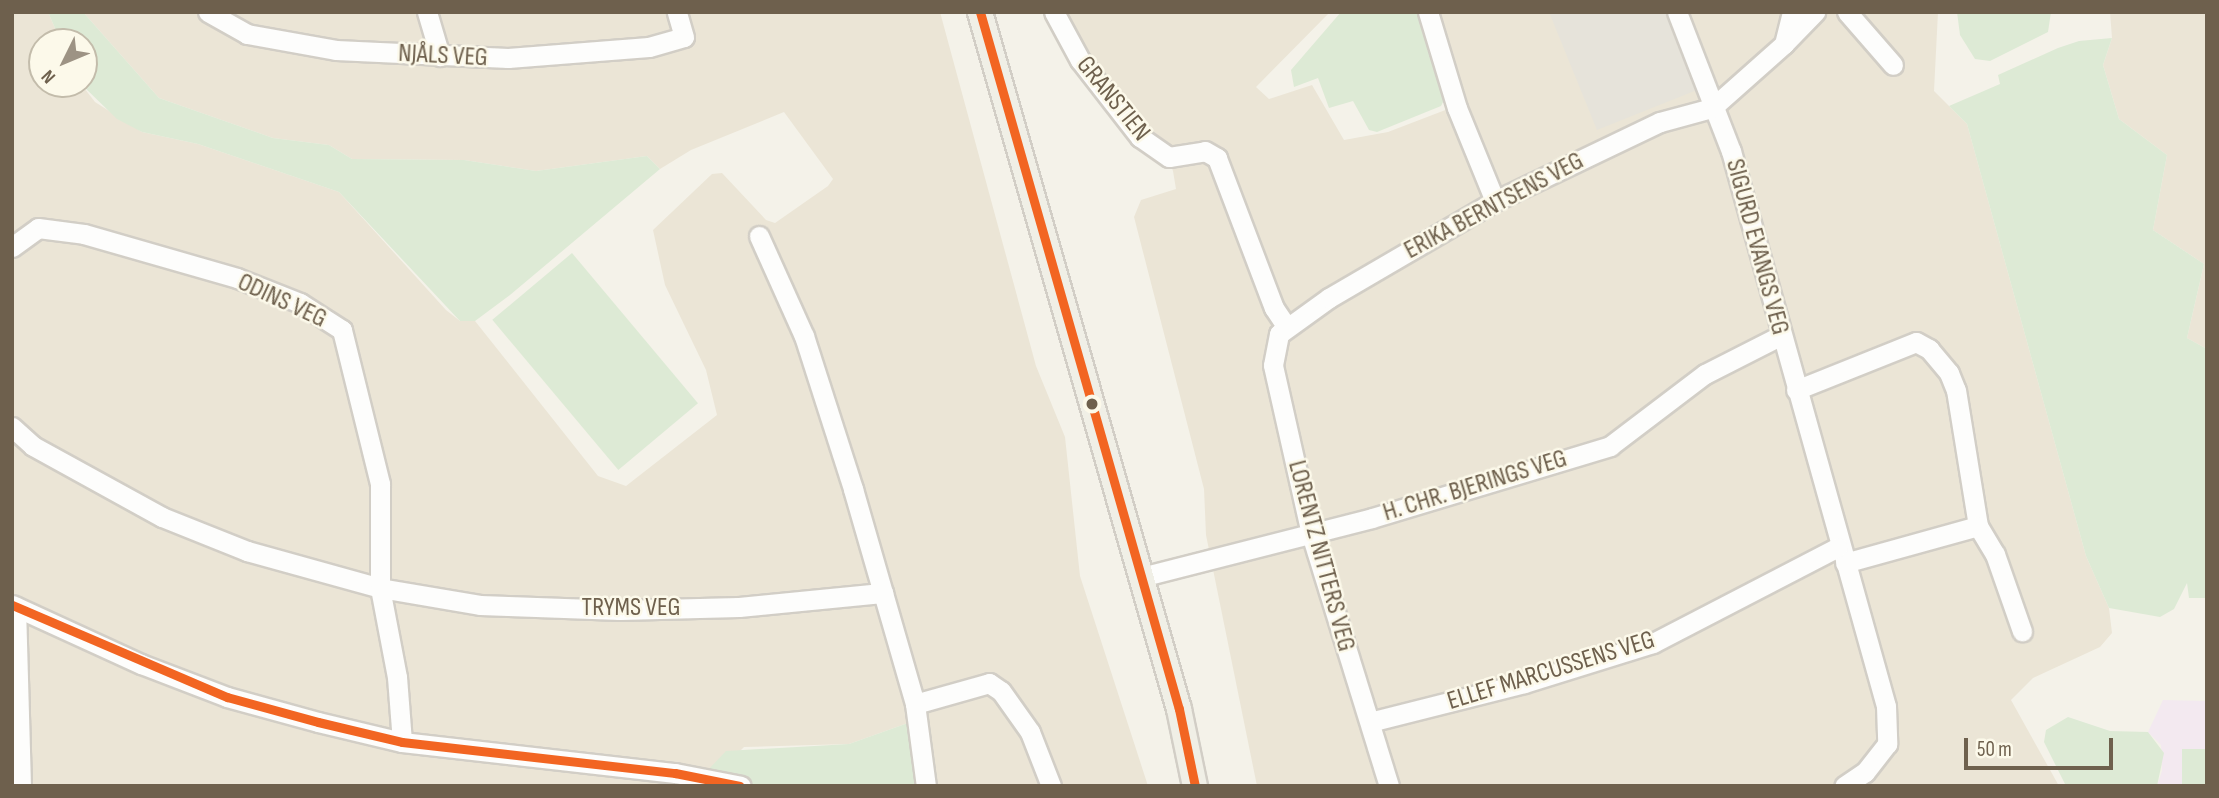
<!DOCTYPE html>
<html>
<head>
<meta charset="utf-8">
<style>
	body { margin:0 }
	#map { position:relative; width:2219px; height:798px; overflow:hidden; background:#f4f2e9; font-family:"Sofia Sans Condensed",sans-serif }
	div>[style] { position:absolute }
	.residential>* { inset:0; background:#ebe5d6 }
	.industrial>* { inset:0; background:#e6e3da }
	.education>* { inset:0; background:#f3e9f0 }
	.green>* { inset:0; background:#ddead5; transform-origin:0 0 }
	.roads { filter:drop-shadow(2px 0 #d2cec6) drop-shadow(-2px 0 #d2cec6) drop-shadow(0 2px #d2cec6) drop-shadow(0 -2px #d2cec6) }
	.minor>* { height:19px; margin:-9.5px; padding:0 9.5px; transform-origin:9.5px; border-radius:9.5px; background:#fdfdfc }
	.major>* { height:24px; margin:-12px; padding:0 12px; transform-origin:12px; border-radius:12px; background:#f0efe6 }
	.bus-1>* { height:9px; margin:-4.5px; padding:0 4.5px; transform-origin:4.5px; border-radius:4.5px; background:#f26522 }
	.dots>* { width:19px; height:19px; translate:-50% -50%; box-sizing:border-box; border:4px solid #fcf9ea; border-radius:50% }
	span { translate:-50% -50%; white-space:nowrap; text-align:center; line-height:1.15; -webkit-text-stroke:5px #fcf9ea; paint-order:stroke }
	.street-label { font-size:26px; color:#6e604d }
	.frame { position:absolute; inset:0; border:14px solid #6e604d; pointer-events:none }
	.north { position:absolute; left:28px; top:28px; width:70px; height:70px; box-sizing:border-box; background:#fcf9ea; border:2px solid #c3bcab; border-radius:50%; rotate:227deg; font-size:19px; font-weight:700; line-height:28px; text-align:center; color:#6e604d }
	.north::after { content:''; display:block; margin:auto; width:24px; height:32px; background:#9d9384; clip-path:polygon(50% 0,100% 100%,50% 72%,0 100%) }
	.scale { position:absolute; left:1964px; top:738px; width:149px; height:32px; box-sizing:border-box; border:4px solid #6e604d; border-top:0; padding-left:9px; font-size:21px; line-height:24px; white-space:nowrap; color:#6e604d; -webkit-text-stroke:5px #fcf9ea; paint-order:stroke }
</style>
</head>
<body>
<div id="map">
	<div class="residential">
		<i style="clip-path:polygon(12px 12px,48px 12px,61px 42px,42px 42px,42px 84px,81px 84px,95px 102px,142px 132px,198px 144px,339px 192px,446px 310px,460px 321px,475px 321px,598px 476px,626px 486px,717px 415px,706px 370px,665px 285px,653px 230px,712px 174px,722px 173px,766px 220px,775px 223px,828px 186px,833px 179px,784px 112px,691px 150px,660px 169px,647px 156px,536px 171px,464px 160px,352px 159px,329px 145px,273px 138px,159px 98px,83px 12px,940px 12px,1036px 366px,1065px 437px,1080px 576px,1148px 786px,934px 786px,908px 723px,849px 744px,744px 747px,705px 786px,12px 786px)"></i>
		<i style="clip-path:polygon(1056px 12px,1330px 12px,1256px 87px,1269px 99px,1312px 85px,1344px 140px,1388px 132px,1448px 109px,1429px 12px,1938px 12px,1934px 91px,1967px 124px,2086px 556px,2109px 608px,2112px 633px,2100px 647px,2033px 678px,2011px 700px,2059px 786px,1257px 786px,1206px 535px,1204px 489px,1134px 217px,1141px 200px,1176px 189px,1173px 171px,1166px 154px,1117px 99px)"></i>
		<i style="clip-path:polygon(2110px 12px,2207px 12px,2207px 349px,2187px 338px,2204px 264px,2153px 230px,2167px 155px,2119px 119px,2103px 65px,2112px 38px)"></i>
	</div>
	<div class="industrial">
		<i style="clip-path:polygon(1549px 12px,1670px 12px,1702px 88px,1597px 130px)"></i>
	</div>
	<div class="education">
		<i style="clip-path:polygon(2163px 700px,2207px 701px,2207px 786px,2157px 786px,2162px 771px,2161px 745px,2148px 732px)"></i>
	</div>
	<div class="green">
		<i style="clip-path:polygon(48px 12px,83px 12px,159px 98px,273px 138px,329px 145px,352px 159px,464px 160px,536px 171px,647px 156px,660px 169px,510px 295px,475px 321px,460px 321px,339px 192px,198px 144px,142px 132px,117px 119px,81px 84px,84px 42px,61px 42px)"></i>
		<i style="clip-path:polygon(1341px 12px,1419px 12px,1448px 92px,1441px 106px,1377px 132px,1369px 130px,1353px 101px,1329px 108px,1318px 78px,1294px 87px,1291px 70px)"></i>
		<i style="clip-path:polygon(1957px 12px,2051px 12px,2048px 32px,1990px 61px,1975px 59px,1960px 35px)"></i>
		<i style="clip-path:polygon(2112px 38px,2103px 65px,2119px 119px,2167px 155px,2153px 230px,2204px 264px,2187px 338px,2207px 349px,2207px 598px,2189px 598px,2187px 583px,2174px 609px,2160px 617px,2109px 608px,2086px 556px,1967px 124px,1949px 106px,2000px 84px,1998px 75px,2058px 48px,2079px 41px)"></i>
		<i style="left:572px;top:253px;width:196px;height:104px;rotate:50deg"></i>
		<i style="clip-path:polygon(2068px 717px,2110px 731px,2148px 732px,2164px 753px,2157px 786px,2066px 786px,2044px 742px,2046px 730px)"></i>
		<i style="clip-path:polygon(908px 723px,925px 726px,930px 734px,934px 786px,705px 786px,707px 771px,726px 751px,849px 744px)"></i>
		<i style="left:2207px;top:749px;width:37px;height:25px;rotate:90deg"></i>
	</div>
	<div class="roads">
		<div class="minor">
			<i style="left:208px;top:12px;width:45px;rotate:29.4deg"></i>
			<i style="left:247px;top:34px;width:90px;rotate:10.2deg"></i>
			<i style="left:336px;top:50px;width:172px;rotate:2.7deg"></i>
			<i style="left:508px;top:58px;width:141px;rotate:-4.5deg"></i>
			<i style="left:649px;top:47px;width:36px;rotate:-16deg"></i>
			<i style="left:684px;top:37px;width:26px;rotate:-106deg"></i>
			<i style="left:427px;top:12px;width:46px;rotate:73.5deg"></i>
			<i style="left:1054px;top:12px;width:55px;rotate:61.6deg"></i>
			<i style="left:1080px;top:60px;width:98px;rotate:52.1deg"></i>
			<i style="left:1140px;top:137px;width:35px;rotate:35deg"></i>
			<i style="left:1169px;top:157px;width:36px;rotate:-9deg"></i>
			<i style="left:1205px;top:151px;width:14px;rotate:30deg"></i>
			<i style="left:1217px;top:158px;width:160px;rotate:69.2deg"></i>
			<i style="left:1274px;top:308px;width:23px;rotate:56deg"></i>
			<i style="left:1428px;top:12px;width:100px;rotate:73.2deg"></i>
			<i style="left:1457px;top:108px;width:100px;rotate:67.8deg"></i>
			<i style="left:1677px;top:12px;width:149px;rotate:68.8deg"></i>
			<i style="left:1731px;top:151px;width:576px;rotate:74.4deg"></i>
			<i style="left:1886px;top:706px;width:38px;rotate:88deg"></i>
			<i style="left:1887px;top:744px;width:36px;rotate:128deg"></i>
			<i style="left:1865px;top:772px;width:25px;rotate:146deg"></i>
			<i style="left:1847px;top:12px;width:70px;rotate:49deg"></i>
			<i style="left:1784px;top:44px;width:45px;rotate:-45.9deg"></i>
			<i style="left:759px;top:236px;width:110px;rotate:65.8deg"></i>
			<i style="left:804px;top:336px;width:161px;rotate:72.2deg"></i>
			<i style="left:853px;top:489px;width:224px;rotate:73.9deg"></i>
			<i style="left:915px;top:704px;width:83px;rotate:82.4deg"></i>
			<i style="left:12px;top:247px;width:32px;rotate:-36deg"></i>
			<i style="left:38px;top:228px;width:46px;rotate:7.4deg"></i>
			<i style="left:84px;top:234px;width:159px;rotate:16deg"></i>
			<i style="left:237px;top:278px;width:68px;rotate:21.6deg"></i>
			<i style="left:300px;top:303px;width:50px;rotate:32.7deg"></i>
			<i style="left:342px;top:330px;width:159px;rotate:76.1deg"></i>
			<i style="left:380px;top:484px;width:104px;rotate:90deg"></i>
			<i style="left:380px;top:588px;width:91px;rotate:79.2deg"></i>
			<i style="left:397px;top:677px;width:65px;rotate:85.6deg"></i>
			<i style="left:1796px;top:390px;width:129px;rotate:-21.8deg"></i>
			<i style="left:1916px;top:342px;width:15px;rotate:28deg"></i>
			<i style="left:1929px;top:349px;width:31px;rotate:50deg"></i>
			<i style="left:1949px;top:373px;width:18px;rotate:68deg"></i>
			<i style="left:1956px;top:390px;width:138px;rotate:80.8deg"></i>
			<i style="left:1978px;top:526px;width:138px;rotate:164.5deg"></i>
			<i style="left:12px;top:427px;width:28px;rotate:42deg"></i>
			<i style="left:33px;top:446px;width:147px;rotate:28.8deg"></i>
			<i style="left:162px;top:517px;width:92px;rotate:21.8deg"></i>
			<i style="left:247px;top:551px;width:138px;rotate:15.5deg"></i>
			<i style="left:380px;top:588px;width:101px;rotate:9.6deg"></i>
			<i style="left:480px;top:605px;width:140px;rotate:2deg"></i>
			<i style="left:620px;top:610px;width:119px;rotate:-1.4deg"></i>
			<i style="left:739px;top:607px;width:145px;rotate:-5.6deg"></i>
			<i style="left:1978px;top:526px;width:33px;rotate:59deg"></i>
			<i style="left:1995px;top:554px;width:82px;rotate:70.7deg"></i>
			<i style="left:1141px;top:577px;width:238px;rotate:-14.3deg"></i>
			<i style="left:1372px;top:518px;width:249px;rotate:-16.8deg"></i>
			<i style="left:1610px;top:446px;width:119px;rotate:-37.2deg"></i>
			<i style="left:1705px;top:374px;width:86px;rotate:-26.9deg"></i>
			<i style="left:12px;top:605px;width:142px;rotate:24.6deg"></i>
			<i style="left:141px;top:664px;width:92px;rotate:21deg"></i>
			<i style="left:227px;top:697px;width:94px;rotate:15.4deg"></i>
			<i style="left:318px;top:722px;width:86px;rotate:13.4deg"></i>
			<i style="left:402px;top:742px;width:275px;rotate:6.5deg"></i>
			<i style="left:675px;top:773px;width:67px;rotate:11.1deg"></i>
			<i style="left:16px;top:607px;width:179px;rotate:88.4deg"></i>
			<i style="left:915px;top:704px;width:77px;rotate:-15.8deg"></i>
			<i style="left:989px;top:683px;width:14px;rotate:34deg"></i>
			<i style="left:1001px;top:691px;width:50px;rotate:54.7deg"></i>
			<i style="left:1030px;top:732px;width:58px;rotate:68.7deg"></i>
			<i style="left:1370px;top:722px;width:159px;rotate:-14.2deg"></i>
			<i style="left:1524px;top:683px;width:135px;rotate:-17.2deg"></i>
			<i style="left:1653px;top:643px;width:208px;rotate:-27.4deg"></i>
			<i style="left:1389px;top:786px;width:264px;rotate:-107.2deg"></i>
			<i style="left:1311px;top:534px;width:173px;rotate:-102.7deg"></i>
			<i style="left:1273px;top:365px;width:32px;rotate:-79deg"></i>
			<i style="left:1279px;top:334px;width:62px;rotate:-35.8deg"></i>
			<i style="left:1329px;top:298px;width:192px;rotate:-30.3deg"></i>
			<i style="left:1495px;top:201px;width:183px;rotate:-25.6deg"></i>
			<i style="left:1660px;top:122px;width:54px;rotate:-15.1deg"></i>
			<i style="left:1712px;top:108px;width:96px;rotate:-41.6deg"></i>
			<i style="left:1784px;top:44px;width:33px;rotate:-76deg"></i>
		</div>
		<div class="major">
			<i style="left:980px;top:12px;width:725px;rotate:74.07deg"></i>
			<i style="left:1179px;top:709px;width:79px;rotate:78.3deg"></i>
		</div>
	</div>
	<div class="bus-1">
		<i style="left:980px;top:12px;width:725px;rotate:74.07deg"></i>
		<i style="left:1179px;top:709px;width:79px;rotate:78.3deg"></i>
		<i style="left:12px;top:605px;width:234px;rotate:23.2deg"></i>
		<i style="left:227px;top:697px;width:94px;rotate:15.4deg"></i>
		<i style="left:318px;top:722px;width:86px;rotate:13.4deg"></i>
		<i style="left:402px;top:742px;width:275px;rotate:6.5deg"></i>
		<i style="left:675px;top:773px;width:66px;rotate:11.3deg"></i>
	</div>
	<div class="dots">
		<i style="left:1092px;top:404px;background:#6e604d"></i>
	</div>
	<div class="street-label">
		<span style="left:443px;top:56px;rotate:3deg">NJÅLS VEG</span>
		<span style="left:1113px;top:99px;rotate:51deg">GRANSTIEN</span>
		<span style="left:1494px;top:206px;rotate:-28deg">ERIKA BERNTSENS VEG</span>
		<span style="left:1757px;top:247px;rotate:75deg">SIGURD EVANGS VEG</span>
		<span style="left:282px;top:301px;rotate:25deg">ODINS VEG</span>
		<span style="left:1475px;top:486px;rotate:-17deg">H. CHR. BJERINGS VEG</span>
		<span style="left:1321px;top:556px;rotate:75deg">LORENTZ NITTERS VEG</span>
		<span style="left:631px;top:608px">TRYMS VEG</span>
		<span style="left:1551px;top:671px;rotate:-17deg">ELLEF MARCUSSENS VEG</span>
	</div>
	<div class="frame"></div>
	<div class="north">N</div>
	<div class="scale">50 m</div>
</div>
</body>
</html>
